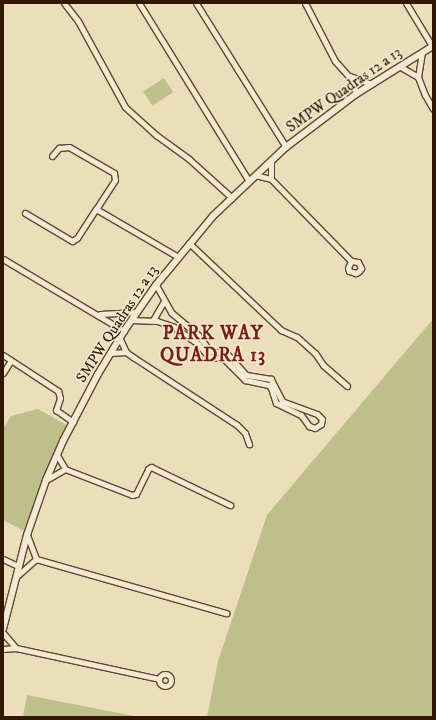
<!DOCTYPE html>
<html>
<head>
<meta charset="utf-8">
<style>
	body { margin:0 }
	#map { position:relative; width:436px; height:720px; overflow:hidden; background:#eddebb; font-family:"IM FELL DW Pica",serif }
	div>[style] { position:absolute }
	.green>* { inset:0; background:#bfbf8b; transform-origin:0 0 }
	.roads { filter:drop-shadow(1px 0 #60482f) drop-shadow(-1px 0 #60482f) drop-shadow(0 1px #60482f) drop-shadow(0 -1px #60482f) }
	.minor>* { height:5px; margin:-2.5px; padding:0 2.5px; transform-origin:2.5px; border-radius:2.5px; background:#f3ead3 }
	.minor>.ring { margin:-2.5px; padding:0; box-sizing:content-box; background:none; border:5px solid #f3ead3; border-radius:50% }
	.tertiary>* { height:6px; margin:-3px; padding:0 3px; transform-origin:3px; border-radius:3px; background:#f3ead3 }
	span { translate:-50% -50%; white-space:nowrap; text-align:center; line-height:1.15; -webkit-text-stroke:3px #f3ead3; paint-order:stroke }
	.street-label { font-size:15px; color:#311600 }
	.district-label { font-size:19px; color:#7a1f14; font-weight:700; letter-spacing:1px }
	.frame { position:absolute; inset:0; border:4px solid #311600; pointer-events:none }
</style>
</head>
<body>
<div id="map">
	<div class="green">
		<i style="left:164px;top:78px;width:17px;height:25px;rotate:57deg"></i>
		<i style="clip-path:polygon(433px 319px,433px 717px,207px 717px,218px 661px,267px 515px)"></i>
		<i style="clip-path:polygon(38px 409px,70px 427px,28px 533px,3px 520px,3px 429px,11px 416px)"></i>
		<i style="clip-path:polygon(27px 695px,139px 717px,23px 717px)"></i>
	</div>
	<div class="roads">
		<div class="minor">
			<i style="left:64px;top:3px;width:23px;rotate:52deg"></i>
			<i style="left:78px;top:21px;width:98px;rotate:61.3deg"></i>
			<i style="left:125px;top:107px;width:42px;rotate:42.1deg"></i>
			<i style="left:156px;top:135px;width:41px;rotate:36deg"></i>
			<i style="left:189px;top:159px;width:58px;rotate:42.2deg"></i>
			<i style="left:139px;top:3px;width:209px;rotate:58.3deg"></i>
			<i style="left:196px;top:3px;width:170px;rotate:58deg"></i>
			<i style="left:305px;top:3px;width:65px;rotate:62.7deg"></i>
			<i style="left:335px;top:61px;width:27px;rotate:48deg"></i>
			<i style="left:353px;top:81px;width:13px;rotate:77deg"></i>
			<i style="left:406px;top:3px;width:50px;rotate:58.8deg"></i>
			<i style="left:422px;top:52px;width:25px;rotate:99deg"></i>
			<i style="left:418px;top:77px;width:19px;rotate:69deg"></i>
			<i style="left:425px;top:95px;width:16px;rotate:60deg"></i>
			<i style="left:399px;top:66px;width:22px;rotate:30deg"></i>
			<i style="left:350px;top:76px;width:22px;rotate:21deg"></i>
			<i style="left:52px;top:156px;width:11px;rotate:-49deg"></i>
			<i style="left:59px;top:148px;width:10px;rotate:-6deg"></i>
			<i style="left:69px;top:147px;width:52px;rotate:30deg"></i>
			<i style="left:114px;top:173px;width:7px;rotate:82deg"></i>
			<i style="left:115px;top:180px;width:35px;rotate:123deg"></i>
			<i style="left:271px;top:160px;width:19px;rotate:90deg"></i>
			<i style="left:255px;top:175px;width:16px;rotate:14deg"></i>
			<i style="left:271px;top:179px;width:115px;rotate:45.7deg"></i>
			<i style="left:351px;top:261px;width:7px;rotate:8deg"></i>
			<i style="left:358px;top:262px;width:7px;rotate:63deg"></i>
			<i style="left:361px;top:268px;width:4px;rotate:124deg"></i>
			<i style="left:359px;top:271px;width:4px;rotate:146deg"></i>
			<i style="left:356px;top:273px;width:7px;rotate:-164deg"></i>
			<i style="left:349px;top:271px;width:3px;rotate:-108deg"></i>
			<i style="left:348px;top:268px;width:8px;rotate:-67deg"></i>
			<i style="left:25px;top:213px;width:55px;rotate:30.8deg"></i>
			<i style="left:72px;top:241px;width:6px;rotate:-31deg"></i>
			<i style="left:77px;top:238px;width:35px;rotate:-57deg"></i>
			<i style="left:96px;top:209px;width:95px;rotate:30.3deg"></i>
			<i style="left:189px;top:243px;width:127px;rotate:43.4deg"></i>
			<i style="left:281px;top:330px;width:17px;rotate:24deg"></i>
			<i style="left:297px;top:337px;width:24px;rotate:42deg"></i>
			<i style="left:315px;top:353px;width:14px;rotate:56deg"></i>
			<i style="left:323px;top:365px;width:32px;rotate:41deg"></i>
			<i style="left:3px;top:259px;width:141px;rotate:30.8deg"></i>
			<i style="left:100px;top:314px;width:37px;rotate:-3deg"></i>
			<i style="left:131px;top:320px;width:26px;rotate:2deg"></i>
			<i style="left:157px;top:321px;width:18px;rotate:19deg"></i>
			<i style="left:174px;top:327px;width:29px;rotate:35deg"></i>
			<i style="left:198px;top:344px;width:16px;rotate:50deg"></i>
			<i style="left:208px;top:356px;width:16px;rotate:11deg"></i>
			<i style="left:224px;top:359px;width:30px;rotate:45deg"></i>
			<i style="left:245px;top:380px;width:25px;rotate:12deg"></i>
			<i style="left:269px;top:385px;width:4px;rotate:56deg"></i>
			<i style="left:271px;top:388px;width:16px;rotate:72deg"></i>
			<i style="left:276px;top:403px;width:28px;rotate:26deg"></i>
			<i style="left:301px;top:415px;width:14px;rotate:54deg"></i>
			<i style="left:309px;top:426px;width:6px;rotate:18deg"></i>
			<i style="left:315px;top:428px;width:7px;rotate:-34deg"></i>
			<i style="left:321px;top:424px;width:5px;rotate:-79deg"></i>
			<i style="left:322px;top:419px;width:7px;rotate:-135deg"></i>
			<i style="left:317px;top:414px;width:37px;rotate:-160deg"></i>
			<i style="left:282px;top:401px;width:25px;rotate:-117deg"></i>
			<i style="left:271px;top:379px;width:25px;rotate:-171deg"></i>
			<i style="left:246px;top:375px;width:30px;rotate:-132deg"></i>
			<i style="left:226px;top:353px;width:16px;rotate:-173deg"></i>
			<i style="left:210px;top:351px;width:20px;rotate:-127deg"></i>
			<i style="left:198px;top:335px;width:35px;rotate:-140deg"></i>
			<i style="left:171px;top:312px;width:31px;rotate:-119deg"></i>
			<i style="left:153px;top:320px;width:22px;rotate:-60deg"></i>
			<i style="left:116px;top:326px;width:7px;rotate:-45deg"></i>
			<i style="left:121px;top:321px;width:7px;rotate:-90deg"></i>
			<i style="left:120px;top:339px;width:14px;rotate:65deg"></i>
			<i style="left:126px;top:352px;width:9px;rotate:36deg"></i>
			<i style="left:133px;top:357px;width:124px;rotate:33.2deg"></i>
			<i style="left:237px;top:425px;width:11px;rotate:45deg"></i>
			<i style="left:245px;top:433px;width:12px;rotate:70deg"></i>
			<i style="left:111px;top:353px;width:15px;rotate:-4deg"></i>
			<i style="left:3px;top:355px;width:66px;rotate:33.2deg"></i>
			<i style="left:58px;top:391px;width:7px;rotate:74deg"></i>
			<i style="left:60px;top:398px;width:13px;rotate:108deg"></i>
			<i style="left:56px;top:410px;width:21px;rotate:35deg"></i>
			<i style="left:3px;top:373px;width:15px;rotate:-58deg"></i>
			<i style="left:57px;top:455px;width:16px;rotate:60deg"></i>
			<i style="left:65px;top:469px;width:72px;rotate:21.2deg"></i>
			<i style="left:132px;top:495px;width:4px;rotate:-14deg"></i>
			<i style="left:136px;top:494px;width:28px;rotate:-64deg"></i>
			<i style="left:148px;top:469px;width:4px;rotate:-34deg"></i>
			<i style="left:151px;top:467px;width:88px;rotate:25.7deg"></i>
			<i style="left:46px;top:480px;width:22px;rotate:-30deg"></i>
			<i style="left:27px;top:535px;width:26px;rotate:69deg"></i>
			<i style="left:3px;top:559px;width:17px;rotate:25deg"></i>
			<i style="left:36px;top:559px;width:198px;rotate:15.9deg"></i>
			<i style="left:17px;top:576px;width:25px;rotate:-42deg"></i>
			<i style="left:3px;top:633px;width:20px;rotate:49deg"></i>
			<i style="left:3px;top:649px;width:13px;rotate:-4deg"></i>
			<i style="left:16px;top:648px;width:146px;rotate:12.2deg"></i>
			<i class="ring" style="left:159px;top:674px;width:7px;height:7px"></i>
		</div>
		<div class="tertiary">
			<i style="left:3px;top:629px;width:97px;rotate:-75.7deg"></i>
			<i style="left:27px;top:535px;width:58px;rotate:-70.9deg"></i>
			<i style="left:46px;top:480px;width:43px;rotate:-66.4deg"></i>
			<i style="left:63px;top:441px;width:76px;rotate:-62.4deg"></i>
			<i style="left:98px;top:374px;width:50px;rotate:-58.8deg"></i>
			<i style="left:124px;top:331px;width:56px;rotate:-55.2deg"></i>
			<i style="left:156px;top:285px;width:89px;rotate:-50.4deg"></i>
			<i style="left:213px;top:216px;width:100px;rotate:-43.4deg"></i>
			<i style="left:286px;top:147px;width:88px;rotate:-37.1deg"></i>
			<i style="left:356px;top:94px;width:91px;rotate:-31.9deg"></i>
		</div>
	</div>
	<div class="street-label">
		<span style="left:344px;top:90px;rotate:-35deg">SMPW Quadras 12 a 13</span>
		<span style="left:117px;top:324px;rotate:-57deg">SMPW Quadras 12 a 13</span>
	</div>
	<div class="district-label">
		<span style="left:213px;top:345px">PARK WAY<br>QUADRA 13</span>
	</div>
	<div class="frame"></div>
</div>
</body>
</html>
